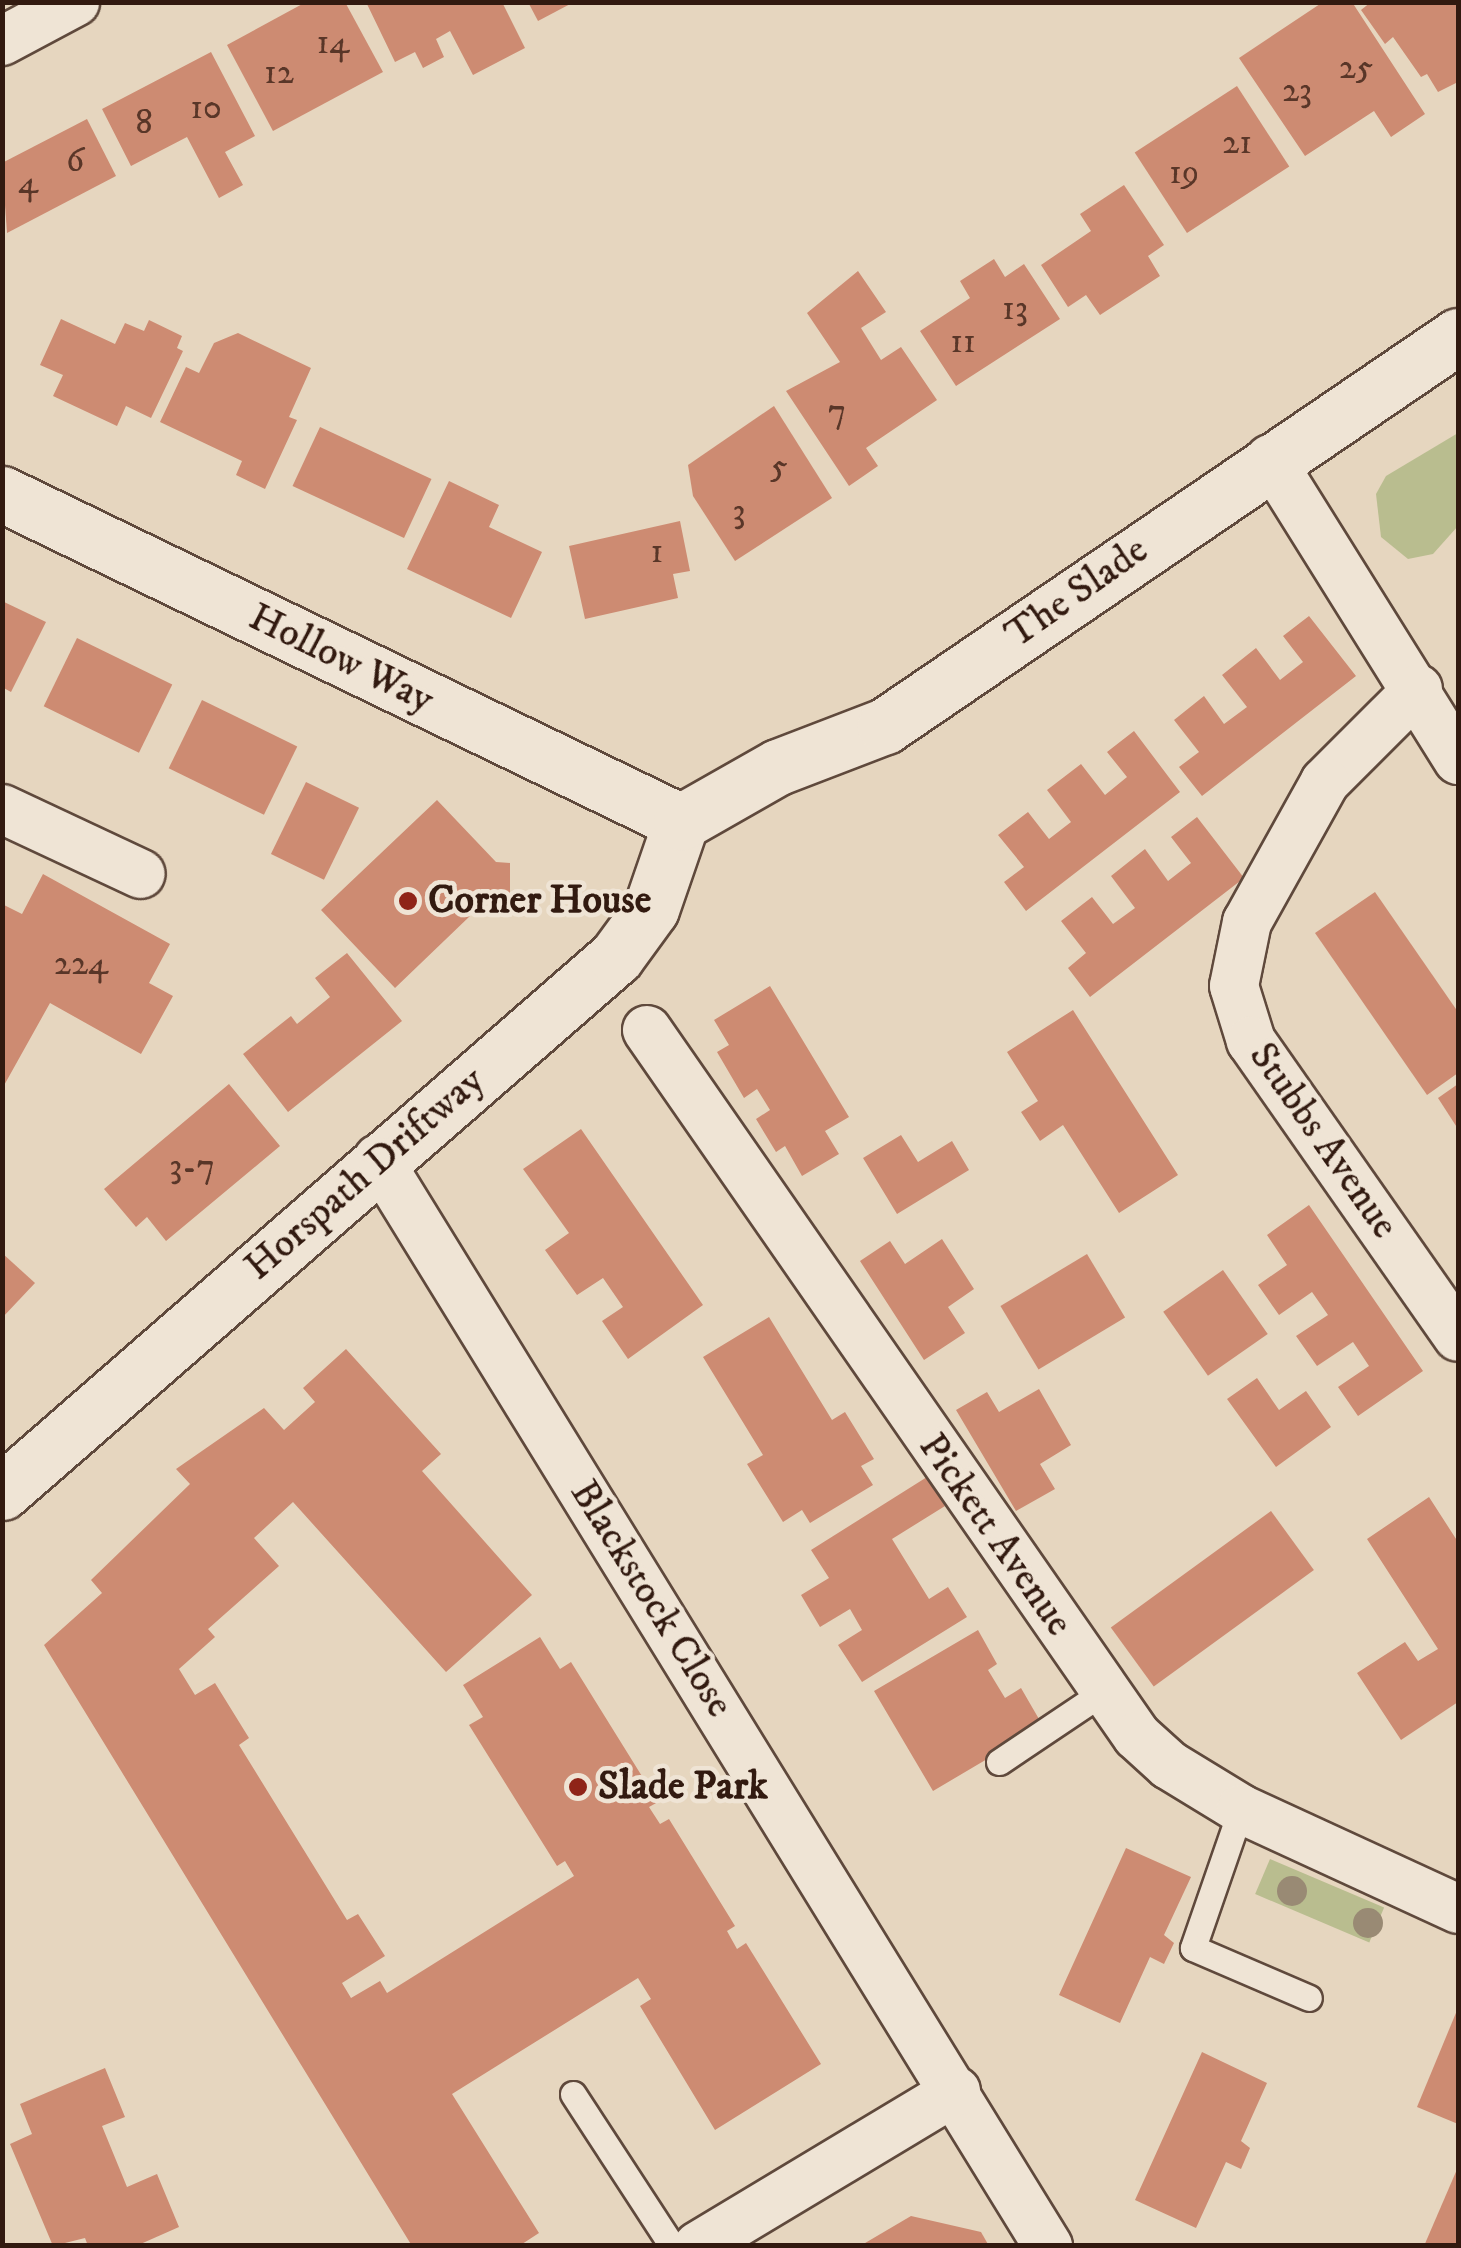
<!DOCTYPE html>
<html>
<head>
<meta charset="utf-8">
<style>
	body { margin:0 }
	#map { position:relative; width:1461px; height:2248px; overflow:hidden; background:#e6d6bf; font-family:"IM FELL DW Pica",serif }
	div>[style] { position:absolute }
	.green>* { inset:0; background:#b9bd8f; transform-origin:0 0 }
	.building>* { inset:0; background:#cd8b72; transform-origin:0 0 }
	.roads { filter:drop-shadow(2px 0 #5f493c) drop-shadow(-2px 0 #5f493c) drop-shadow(0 2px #5f493c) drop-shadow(0 -2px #5f493c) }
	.service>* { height:25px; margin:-12.5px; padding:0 12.5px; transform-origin:12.5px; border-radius:12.5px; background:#efe4d5 }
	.minor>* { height:48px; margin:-24px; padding:0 24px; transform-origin:24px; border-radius:24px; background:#efe4d5 }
	.tertiary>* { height:55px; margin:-27.5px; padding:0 27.5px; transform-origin:27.5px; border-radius:27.5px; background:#efe4d5 }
	.secondary>* { height:55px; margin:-27.5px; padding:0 27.5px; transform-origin:27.5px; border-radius:27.5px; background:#efe4d5 }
	.trees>* { width:30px; height:30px; margin:-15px; border-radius:50%; background:#998a74 }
	.dots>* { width:28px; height:28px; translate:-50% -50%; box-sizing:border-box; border:5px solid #efe4d5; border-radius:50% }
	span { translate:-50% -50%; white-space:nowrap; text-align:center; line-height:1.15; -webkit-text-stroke:9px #efe4d5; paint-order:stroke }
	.number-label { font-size:35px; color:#593628 }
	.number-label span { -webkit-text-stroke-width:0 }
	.street-label { font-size:40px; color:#321a10 }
	.poi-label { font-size:40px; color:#321a10; font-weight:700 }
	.left { translate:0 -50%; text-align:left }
	.frame { position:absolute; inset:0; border:5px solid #321a10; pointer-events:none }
</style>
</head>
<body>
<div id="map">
	<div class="green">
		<i style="clip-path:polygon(1458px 433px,1458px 526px,1433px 554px,1408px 559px,1381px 537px,1376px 494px,1386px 476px)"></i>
		<i style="left:1270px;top:1859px;width:124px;height:38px;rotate:23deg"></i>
	</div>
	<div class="building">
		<i style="clip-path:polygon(306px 2px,345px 2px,383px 72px,273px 131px,227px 45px)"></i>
		<i style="clip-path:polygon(366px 2px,502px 2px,525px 48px,473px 75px,450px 31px,436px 39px,444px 57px,423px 68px,415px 52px,395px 62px)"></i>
		<i style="clip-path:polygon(528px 2px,574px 2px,538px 21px)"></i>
		<i style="clip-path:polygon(1323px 2px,1352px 2px,1425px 114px,1391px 137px,1374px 111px,1305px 156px,1239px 58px)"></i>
		<i style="clip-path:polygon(1371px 2px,1458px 2px,1458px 82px,1438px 92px,1427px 74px,1421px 77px,1393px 37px,1385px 44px,1361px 10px)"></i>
		<i style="clip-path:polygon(211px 52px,255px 136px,225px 152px,243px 185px,219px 198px,187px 137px,131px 166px,102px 109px)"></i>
		<i style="left:1237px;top:86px;width:96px;height:122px;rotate:57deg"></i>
		<i style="clip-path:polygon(87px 119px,116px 176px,7px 233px,2px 163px)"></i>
		<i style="clip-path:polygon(1124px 185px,1164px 245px,1148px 256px,1160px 276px,1100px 315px,1086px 295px,1068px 307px,1041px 265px,1091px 231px,1080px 214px)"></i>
		<i style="clip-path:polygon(994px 259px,1005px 277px,1024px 264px,1060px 319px,956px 386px,920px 331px,970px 298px,960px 281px)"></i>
		<i style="clip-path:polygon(858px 271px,886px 312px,861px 328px,881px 360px,901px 347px,937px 400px,866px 448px,878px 466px,849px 486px,786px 391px,840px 362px,807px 313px)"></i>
		<i style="clip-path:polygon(61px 319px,115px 344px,125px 323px,144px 331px,149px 320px,182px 336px,177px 348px,183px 351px,151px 418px,126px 406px,117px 426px,53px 396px,63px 375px,40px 365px)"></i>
		<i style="clip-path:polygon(238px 333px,311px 368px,289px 417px,297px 420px,265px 489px,236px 475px,242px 461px,160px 422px,186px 367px,199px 373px,214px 343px)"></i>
		<i style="clip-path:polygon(774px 406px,832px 498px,735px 561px,693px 496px,688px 465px)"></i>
		<i style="left:320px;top:427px;width:123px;height:65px;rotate:25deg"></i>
		<i style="clip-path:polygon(449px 481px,499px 505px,489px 527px,542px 552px,511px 618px,407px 569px)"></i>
		<i style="clip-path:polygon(680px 521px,690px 571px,673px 574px,678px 598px,585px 619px,569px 546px)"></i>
		<i style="clip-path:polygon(2px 601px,46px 622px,11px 692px,2px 687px)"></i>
		<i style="clip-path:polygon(1309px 616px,1356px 676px,1202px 796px,1179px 767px,1199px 752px,1174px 720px,1204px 696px,1224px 724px,1247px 707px,1222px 675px,1256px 648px,1280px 680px,1303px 662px,1283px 636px)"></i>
		<i style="left:77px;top:638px;width:106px;height:76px;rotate:26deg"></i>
		<i style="left:202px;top:700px;width:106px;height:76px;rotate:26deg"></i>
		<i style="clip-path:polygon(1134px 731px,1180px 792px,1026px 911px,1004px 882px,1024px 867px,998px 835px,1028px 812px,1049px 839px,1071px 822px,1047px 790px,1081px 764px,1105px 795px,1127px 777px,1107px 752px)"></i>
		<i style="left:306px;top:782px;width:59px;height:80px;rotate:26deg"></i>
		<i style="clip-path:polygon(437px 800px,496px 862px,510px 863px,510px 893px,495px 892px,395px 988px,321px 910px)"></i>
		<i style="clip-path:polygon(1197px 817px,1244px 878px,1090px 997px,1068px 968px,1086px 953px,1061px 921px,1092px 897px,1113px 924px,1135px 908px,1111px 876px,1145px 849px,1168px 881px,1191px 863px,1171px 837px)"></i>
		<i style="clip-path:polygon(43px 874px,170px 944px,149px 983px,173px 996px,141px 1054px,50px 1003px,2px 1089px,2px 904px,22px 914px)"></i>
		<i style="clip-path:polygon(1375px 892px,1458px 1012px,1458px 1073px,1427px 1095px,1315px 933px)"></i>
		<i style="clip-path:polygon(347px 953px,402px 1021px,288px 1112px,243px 1054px,291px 1016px,297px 1024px,330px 997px,315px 978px)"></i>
		<i style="clip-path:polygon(770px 986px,849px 1117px,825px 1131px,839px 1154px,802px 1176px,785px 1146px,776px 1152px,756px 1119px,770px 1110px,757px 1089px,744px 1098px,717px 1052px,729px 1045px,714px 1020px)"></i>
		<i style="clip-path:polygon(1073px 1010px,1178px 1175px,1119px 1213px,1063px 1125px,1040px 1141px,1021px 1112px,1038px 1101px,1007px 1052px)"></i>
		<i style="clip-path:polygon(229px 1084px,280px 1146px,166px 1241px,147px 1217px,136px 1227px,104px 1189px)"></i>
		<i style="clip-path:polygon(1458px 1084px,1458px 1129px,1438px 1098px)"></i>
		<i style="clip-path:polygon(581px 1129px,703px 1305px,628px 1359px,602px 1321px,623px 1307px,603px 1278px,577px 1295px,545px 1250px,569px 1233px,523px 1169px)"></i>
		<i style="clip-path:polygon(901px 1135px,918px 1162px,952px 1141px,969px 1170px,897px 1214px,863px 1158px)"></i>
		<i style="clip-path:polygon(1309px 1205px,1423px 1371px,1358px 1416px,1338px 1387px,1369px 1366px,1353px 1342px,1317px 1366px,1296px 1336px,1328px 1315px,1312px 1292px,1279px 1315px,1258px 1285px,1287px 1265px,1267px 1235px)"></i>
		<i style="clip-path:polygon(942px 1239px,974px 1289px,948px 1307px,965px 1333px,924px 1360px,860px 1261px,890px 1241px,905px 1264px)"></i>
		<i style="clip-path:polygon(2px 1253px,35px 1283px,2px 1318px)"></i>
		<i style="left:1087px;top:1254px;width:74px;height:101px;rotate:59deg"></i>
		<i style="left:1223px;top:1270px;width:78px;height:73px;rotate:55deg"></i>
		<i style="clip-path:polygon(769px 1317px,832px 1420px,845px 1412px,874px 1459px,861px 1466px,873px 1485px,810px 1523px,802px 1510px,783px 1522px,747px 1464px,763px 1455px,703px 1357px)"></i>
		<i style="clip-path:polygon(346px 1349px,441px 1454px,422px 1471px,532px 1595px,446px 1672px,293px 1502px,254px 1538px,279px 1566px,208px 1629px,215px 1637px,179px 1669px,195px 1695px,215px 1683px,249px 1738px,239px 1745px,347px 1920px,358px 1914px,385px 1956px,342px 1983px,351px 1998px,380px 1981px,387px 1993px,574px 1876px,565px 1861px,557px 1866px,469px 1725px,483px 1717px,463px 1685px,540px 1637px,560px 1669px,571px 1662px,658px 1802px,649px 1807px,660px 1824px,669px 1819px,735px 1926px,727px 1931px,737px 1949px,746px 1943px,821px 2064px,715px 2130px,640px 2006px,651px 1999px,638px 1978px,452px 2094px,539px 2233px,519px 2246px,412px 2246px,44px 1645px,102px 1593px,91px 1580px,190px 1484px,176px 1469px,264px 1408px,284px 1430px,315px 1402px,303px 1388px)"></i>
		<i style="clip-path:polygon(1257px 1378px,1279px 1410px,1306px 1391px,1331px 1427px,1276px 1467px,1227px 1399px)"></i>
		<i style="clip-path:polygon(1039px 1389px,1071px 1445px,1040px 1464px,1055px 1489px,1016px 1511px,956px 1410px,987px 1392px,999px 1412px)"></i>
		<i style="clip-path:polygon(927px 1477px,945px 1506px,892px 1539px,929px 1599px,948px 1587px,967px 1617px,862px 1682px,838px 1645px,862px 1630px,850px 1609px,820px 1627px,801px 1595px,829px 1578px,811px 1550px)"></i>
		<i style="clip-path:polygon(1429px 1497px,1458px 1542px,1458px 1702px,1401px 1740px,1357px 1673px,1405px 1642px,1418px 1661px,1438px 1649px,1367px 1539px)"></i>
		<i style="left:1271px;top:1511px;width:73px;height:198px;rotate:54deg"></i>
		<i style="clip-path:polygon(978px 1630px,997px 1664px,988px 1670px,1005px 1698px,1021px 1688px,1043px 1726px,933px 1791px,874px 1691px)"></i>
		<i style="clip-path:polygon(1126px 1848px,1191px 1877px,1164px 1935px,1174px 1943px,1164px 1964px,1150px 1957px,1120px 2023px,1059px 1995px)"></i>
		<i style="clip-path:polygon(1458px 2008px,1458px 2124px,1417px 2107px)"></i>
		<i style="clip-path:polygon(1202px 2052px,1267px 2083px,1241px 2141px,1250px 2148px,1241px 2169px,1226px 2162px,1196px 2228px,1135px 2200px)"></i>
		<i style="clip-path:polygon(105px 2068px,125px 2117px,102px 2126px,127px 2187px,157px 2174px,179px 2227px,136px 2246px,88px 2246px,85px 2238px,53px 2246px,10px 2144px,32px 2134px,20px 2104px)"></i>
		<i style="clip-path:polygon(1458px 2167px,1458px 2246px,1424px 2246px)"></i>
		<i style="clip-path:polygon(911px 2216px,981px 2232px,989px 2246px,860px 2246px)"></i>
	</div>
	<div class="roads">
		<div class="service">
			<i style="left:999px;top:1762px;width:125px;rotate:-33.9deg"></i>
			<i style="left:1241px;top:1809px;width:147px;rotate:109.1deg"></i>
			<i style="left:1193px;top:1948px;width:126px;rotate:23.3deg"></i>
			<i style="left:573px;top:2094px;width:181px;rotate:56.9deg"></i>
		</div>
		<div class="minor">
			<i style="left:2px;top:41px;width:83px;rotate:-28.1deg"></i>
			<i style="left:1270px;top:459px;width:355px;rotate:58deg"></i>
			<i style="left:1418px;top:689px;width:132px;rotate:135deg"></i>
			<i style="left:1325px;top:782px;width:160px;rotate:119.1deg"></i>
			<i style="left:1247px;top:922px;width:65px;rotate:101.5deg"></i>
			<i style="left:1234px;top:986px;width:58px;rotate:72.8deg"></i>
			<i style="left:1251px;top:1041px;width:361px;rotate:55deg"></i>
			<i style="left:2px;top:809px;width:153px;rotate:25.1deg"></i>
			<i style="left:647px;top:1030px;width:859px;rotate:55.24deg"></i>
			<i style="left:1137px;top:1736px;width:43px;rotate:42.2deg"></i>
			<i style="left:1169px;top:1765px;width:84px;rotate:31.4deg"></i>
			<i style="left:1241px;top:1809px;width:239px;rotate:24.7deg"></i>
			<i style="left:378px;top:1159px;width:1277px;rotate:58.35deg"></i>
			<i style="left:698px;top:2246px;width:301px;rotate:-31deg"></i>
		</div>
		<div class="tertiary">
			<i style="left:2px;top:1492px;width:814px;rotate:-41.07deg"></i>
			<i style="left:616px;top:957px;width:59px;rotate:-53.9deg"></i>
			<i style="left:651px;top:909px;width:92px;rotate:-71deg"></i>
		</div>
		<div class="secondary">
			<i style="left:2px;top:494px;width:754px;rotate:25.78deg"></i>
			<i style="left:681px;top:822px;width:112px;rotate:-29.6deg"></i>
			<i style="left:778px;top:767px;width:115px;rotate:-21deg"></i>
			<i style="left:885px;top:726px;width:693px;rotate:-34.24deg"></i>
		</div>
	</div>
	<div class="trees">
		<i style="left:1292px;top:1891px"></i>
		<i style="left:1368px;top:1923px"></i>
	</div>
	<div class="dots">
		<i style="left:408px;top:901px;background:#8f2418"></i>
		<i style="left:578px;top:1787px;background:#8f2418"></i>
	</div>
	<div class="number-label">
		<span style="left:333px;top:43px">14</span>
		<span style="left:1356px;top:68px">25</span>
		<span style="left:279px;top:73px">12</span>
		<span style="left:1297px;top:91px">23</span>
		<span style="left:206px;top:108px">10</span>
		<span style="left:144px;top:123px">8</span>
		<span style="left:1237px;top:143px">21</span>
		<span style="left:75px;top:161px">6</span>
		<span style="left:1184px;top:173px">19</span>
		<span style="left:28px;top:183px">4</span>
		<span style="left:1015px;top:309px">13</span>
		<span style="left:963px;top:342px">11</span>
		<span style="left:837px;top:412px">7</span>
		<span style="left:779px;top:467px">5</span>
		<span style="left:739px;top:512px">3</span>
		<span style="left:657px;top:552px">1</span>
		<span style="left:81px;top:964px">224</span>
		<span style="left:192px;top:1167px">3-7</span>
	</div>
	<div class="street-label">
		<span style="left:1077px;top:593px;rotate:-35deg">The Slade</span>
		<span style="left:341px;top:659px;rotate:26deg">Hollow Way</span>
		<span style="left:1323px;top:1141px;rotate:55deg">Stubbs Avenue</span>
		<span style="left:365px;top:1174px;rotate:-41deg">Horspath Driftway</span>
		<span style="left:995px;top:1535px;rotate:55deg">Pickett Avenue</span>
		<span style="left:651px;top:1599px;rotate:58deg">Blackstock Close</span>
	</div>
	<div class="poi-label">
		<span class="left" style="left:428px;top:901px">Corner House</span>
		<span class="left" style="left:598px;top:1787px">Slade Park</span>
	</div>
	<div class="frame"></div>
</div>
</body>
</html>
